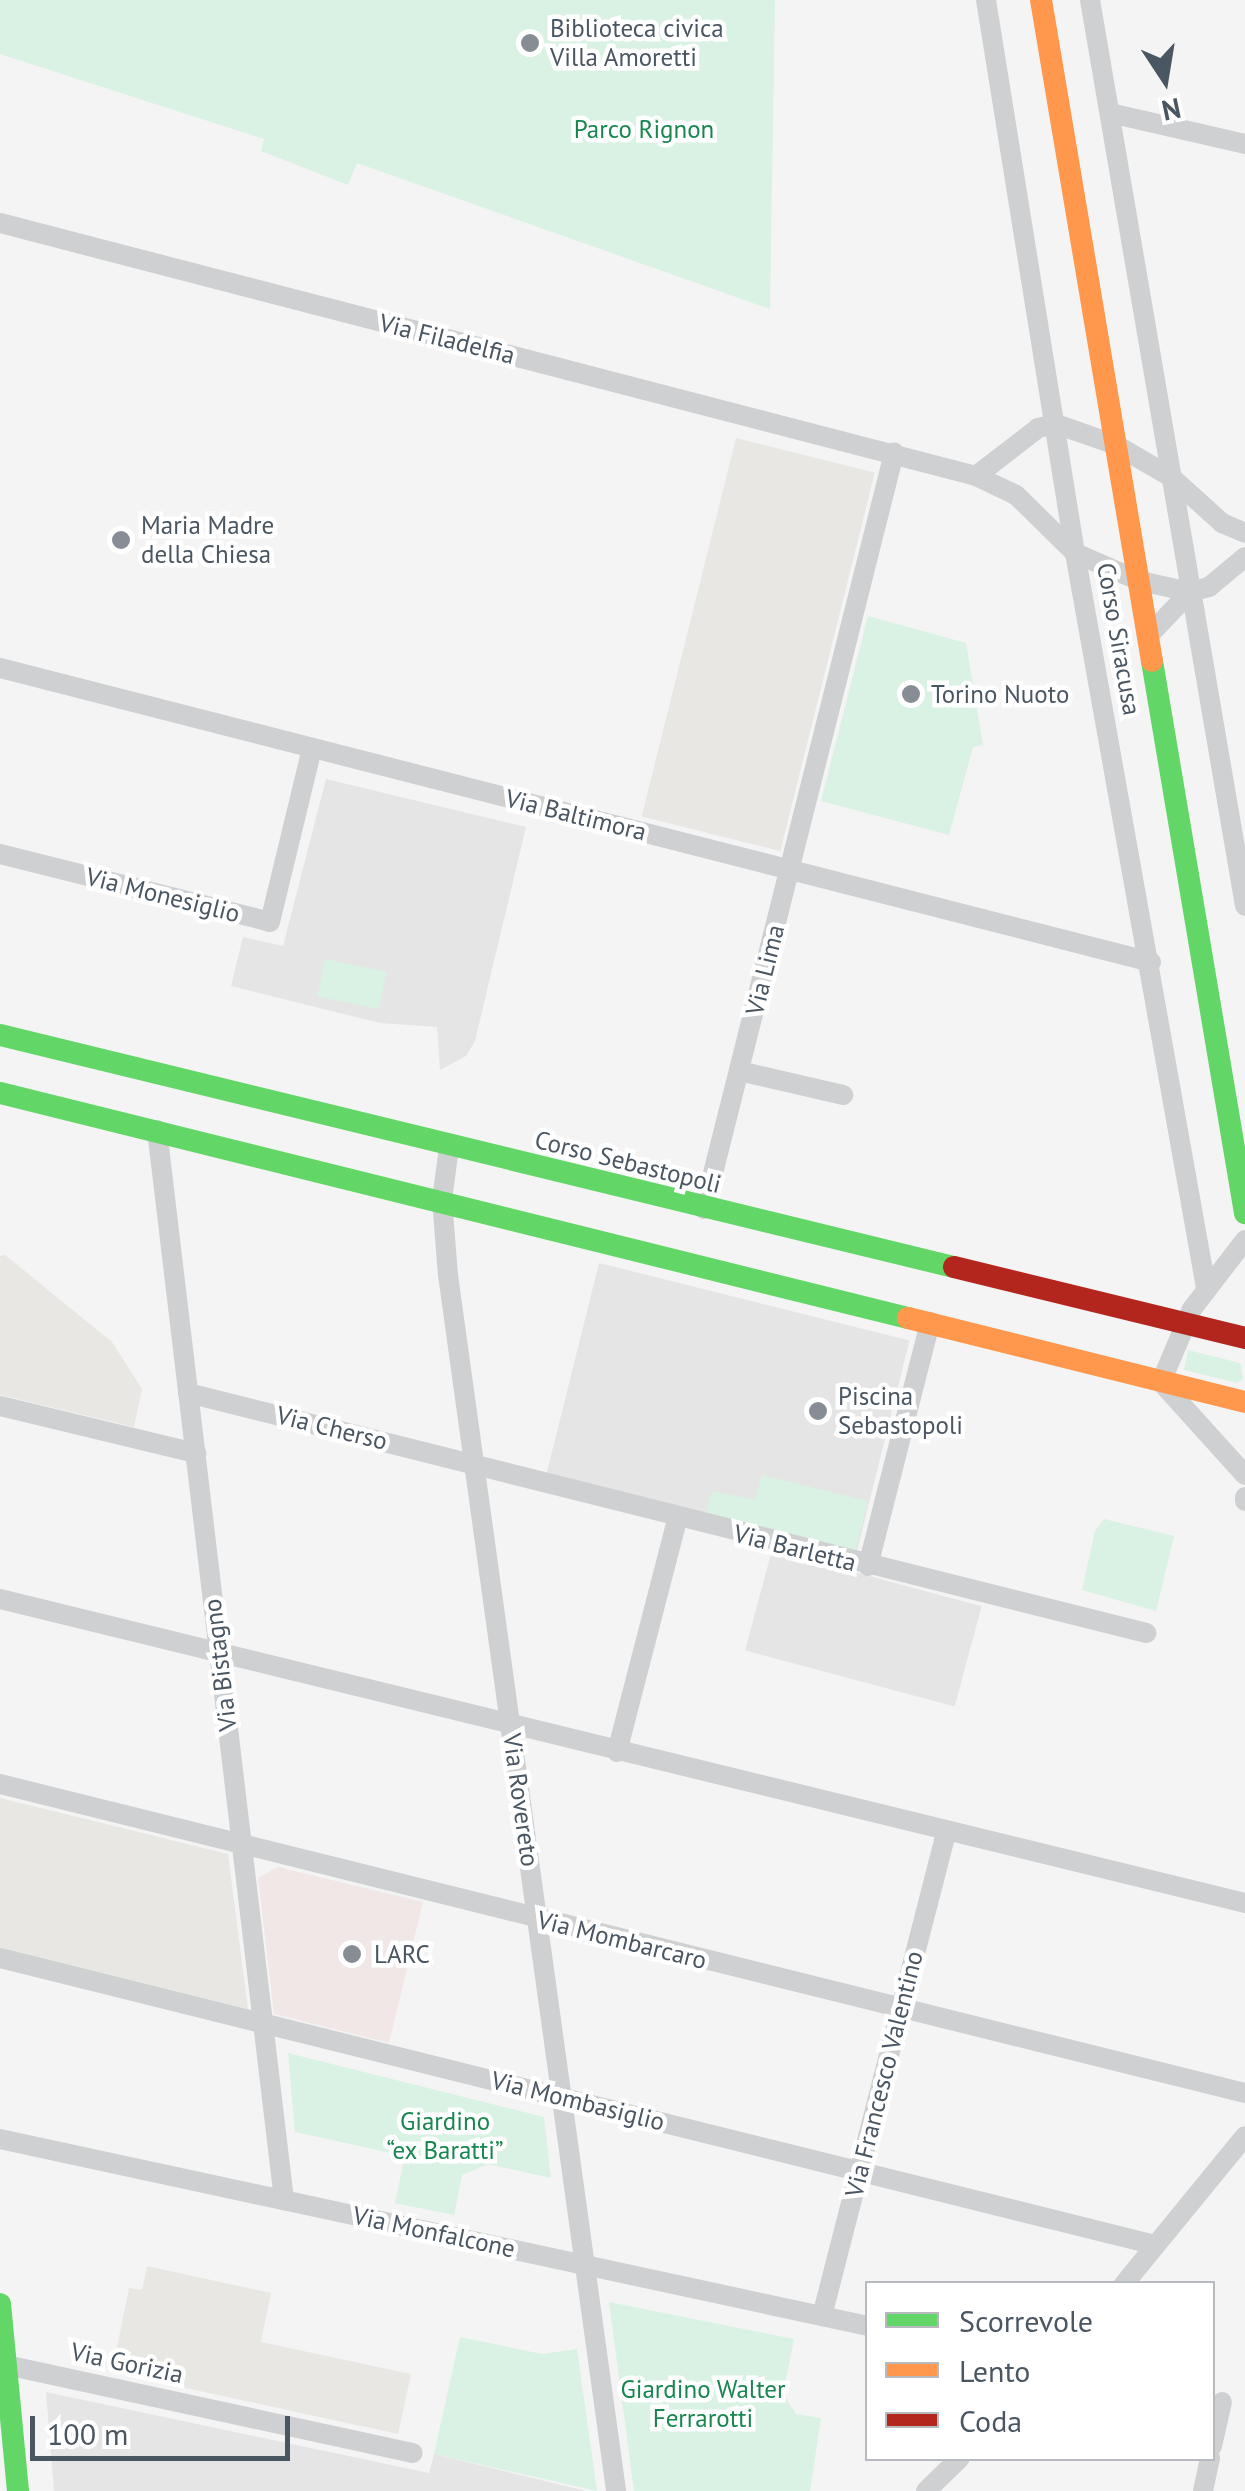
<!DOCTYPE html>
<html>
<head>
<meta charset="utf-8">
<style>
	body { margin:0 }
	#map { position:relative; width:1245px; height:2491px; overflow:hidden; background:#f4f4f4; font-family:"PT Sans",sans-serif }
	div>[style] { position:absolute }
	.commercial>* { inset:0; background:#e8e7e3; transform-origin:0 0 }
	.education>* { inset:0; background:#e6e5e6; transform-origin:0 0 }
	.medical>* { inset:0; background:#f1e7e6 }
	.green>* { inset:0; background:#d9f2e3; transform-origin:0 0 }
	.street>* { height:20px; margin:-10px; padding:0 10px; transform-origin:10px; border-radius:10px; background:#ced0d2 }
	.fast>* { height:22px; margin:-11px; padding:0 11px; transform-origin:11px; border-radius:11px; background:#63d668 }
	.slow>* { height:22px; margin:-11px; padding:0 11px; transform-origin:11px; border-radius:11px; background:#ff974d }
	.jam>* { height:22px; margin:-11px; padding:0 11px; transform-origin:11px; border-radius:11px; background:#b3261e }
	.dots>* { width:28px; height:28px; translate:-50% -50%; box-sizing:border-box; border:5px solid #fff; border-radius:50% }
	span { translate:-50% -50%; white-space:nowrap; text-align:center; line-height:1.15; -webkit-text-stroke:9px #fff; paint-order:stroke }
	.poi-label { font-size:25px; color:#4a5661 }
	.left { translate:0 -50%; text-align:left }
	.park-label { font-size:25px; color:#17864f }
	.street-label { font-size:25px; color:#4a5661 }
	.legend { position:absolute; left:865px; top:2281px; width:350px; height:180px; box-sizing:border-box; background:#fff; border:2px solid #b7bbc0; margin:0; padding:12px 18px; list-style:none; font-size:30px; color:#4a5661 }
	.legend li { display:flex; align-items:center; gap:20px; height:50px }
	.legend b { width:50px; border:2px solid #b7bbc0 }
	.north { position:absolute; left:1115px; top:30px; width:100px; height:100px; -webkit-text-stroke:8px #fff; paint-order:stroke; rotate:168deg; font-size:28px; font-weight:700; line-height:40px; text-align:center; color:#4a5661 }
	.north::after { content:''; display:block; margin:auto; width:35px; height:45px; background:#4a5661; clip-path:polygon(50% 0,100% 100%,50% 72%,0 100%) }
	.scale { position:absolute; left:30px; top:2416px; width:260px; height:45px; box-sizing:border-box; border:5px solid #4a5661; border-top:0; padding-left:12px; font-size:30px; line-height:35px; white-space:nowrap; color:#4a5661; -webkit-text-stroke:8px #fff; paint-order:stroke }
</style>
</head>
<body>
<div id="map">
	<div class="commercial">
		<i style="left:736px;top:438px;width:143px;height:390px;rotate:14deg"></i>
		<i style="clip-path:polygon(5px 1255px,112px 1342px,142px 1389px,134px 1427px,0 1395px,0 1256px)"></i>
		<i style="clip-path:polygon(0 1798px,228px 1854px,248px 2009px,0 1948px)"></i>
		<i style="clip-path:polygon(147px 2266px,271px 2293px,261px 2342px,411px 2374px,398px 2434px,112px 2372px,129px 2288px,142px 2290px)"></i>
	</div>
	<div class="education">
		<i style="clip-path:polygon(326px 779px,526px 827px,475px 1041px,466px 1056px,440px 1070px,437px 1027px,380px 1023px,231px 986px,243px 937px,283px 946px)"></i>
		<i style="left:599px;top:1263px;width:320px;height:223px;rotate:14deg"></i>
		<i style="left:772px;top:1550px;width:217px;height:104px;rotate:15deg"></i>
		<i style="clip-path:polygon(46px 2392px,429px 2473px,434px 2454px,586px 2491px,54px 2491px)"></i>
	</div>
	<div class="medical">
		<i style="clip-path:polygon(278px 1867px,423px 1902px,389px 2043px,274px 2014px,258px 1878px)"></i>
	</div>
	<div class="green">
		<i style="clip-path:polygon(0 0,775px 0,770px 309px,357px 163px,348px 185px,261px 151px,264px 139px,0 54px)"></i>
		<i style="clip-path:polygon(868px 616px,966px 643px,983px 745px,973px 747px,949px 835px,821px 801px)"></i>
		<i style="left:325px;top:959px;width:63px;height:38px;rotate:12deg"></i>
		<i style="clip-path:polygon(1188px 1350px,1240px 1363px,1243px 1378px,1237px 1383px,1184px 1370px)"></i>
		<i style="clip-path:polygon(762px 1475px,868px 1501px,854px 1556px,705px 1519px,712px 1491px,755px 1500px)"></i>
		<i style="clip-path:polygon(1104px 1519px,1174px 1536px,1156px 1611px,1082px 1590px,1095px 1531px)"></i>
		<i style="clip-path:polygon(288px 2053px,544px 2117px,551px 2178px,488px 2164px,462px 2175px,454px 2215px,395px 2203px,405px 2156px,295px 2132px)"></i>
		<i style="clip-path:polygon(609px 2302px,794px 2339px,783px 2394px,796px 2414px,821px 2418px,810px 2491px,634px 2491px)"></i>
		<i style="clip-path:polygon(460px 2337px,542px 2354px,577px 2349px,597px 2491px,434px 2454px)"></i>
	</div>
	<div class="street">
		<i style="left:986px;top:0;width:560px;rotate:80.86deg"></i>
		<i style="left:1075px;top:553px;width:747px;rotate:79.89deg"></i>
		<i style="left:1090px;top:0;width:919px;rotate:80.29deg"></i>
		<i style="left:1110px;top:113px;width:139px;rotate:12.9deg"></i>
		<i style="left:0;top:223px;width:1008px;rotate:14.53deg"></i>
		<i style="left:976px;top:476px;width:44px;rotate:25.4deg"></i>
		<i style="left:1016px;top:495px;width:83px;rotate:44.5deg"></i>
		<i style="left:1075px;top:553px;width:71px;rotate:23.3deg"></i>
		<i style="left:1140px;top:581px;width:51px;rotate:12.4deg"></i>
		<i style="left:1190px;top:592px;width:20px;rotate:-15deg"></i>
		<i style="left:1209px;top:587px;width:47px;rotate:-39.8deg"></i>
		<i style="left:976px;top:476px;width:78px;rotate:-37.7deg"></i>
		<i style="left:1038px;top:428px;width:18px;rotate:-13deg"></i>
		<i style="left:1056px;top:424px;width:64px;rotate:19.3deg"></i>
		<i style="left:1116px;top:445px;width:64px;rotate:30.2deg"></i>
		<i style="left:1171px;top:477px;width:69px;rotate:42deg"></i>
		<i style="left:1222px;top:523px;width:25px;rotate:23deg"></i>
		<i style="left:1149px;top:635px;width:59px;rotate:-46.4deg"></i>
		<i style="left:0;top:668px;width:1188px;rotate:14.33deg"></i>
		<i style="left:0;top:854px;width:278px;rotate:14.1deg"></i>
		<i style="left:270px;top:922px;width:179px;rotate:-76.4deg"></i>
		<i style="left:739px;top:1071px;width:107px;rotate:13deg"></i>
		<i style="left:157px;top:1130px;width:1078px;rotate:83.23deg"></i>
		<i style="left:449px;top:1148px;width:51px;rotate:97.8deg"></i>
		<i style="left:442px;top:1199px;width:76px;rotate:85.5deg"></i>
		<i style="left:448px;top:1275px;width:1228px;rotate:82.13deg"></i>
		<i style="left:704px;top:1209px;width:780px;rotate:-75.89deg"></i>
		<i style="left:1245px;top:1240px;width:87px;rotate:127.5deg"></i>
		<i style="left:1192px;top:1309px;width:79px;rotate:113deg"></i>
		<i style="left:1161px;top:1382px;width:125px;rotate:47.9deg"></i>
		<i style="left:188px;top:1393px;width:988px;rotate:14.06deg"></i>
		<i style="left:0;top:1406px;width:202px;rotate:13.5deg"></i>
		<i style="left:1245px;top:1497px;width:4px;rotate:90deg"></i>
		<i style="left:868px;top:1566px;width:252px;rotate:-75.7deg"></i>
		<i style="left:0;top:1599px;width:1282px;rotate:13.72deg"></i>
		<i style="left:617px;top:1752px;width:240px;rotate:-75.5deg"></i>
		<i style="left:0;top:1784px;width:1283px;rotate:13.94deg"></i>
		<i style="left:0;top:1958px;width:1190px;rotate:13.95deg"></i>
		<i style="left:0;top:2139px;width:888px;rotate:12.16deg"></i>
		<i style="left:1124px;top:2284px;width:191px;rotate:-50.7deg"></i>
		<i style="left:822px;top:2316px;width:500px;rotate:-75.6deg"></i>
		<i style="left:6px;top:2365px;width:416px;rotate:12.2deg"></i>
		<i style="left:1212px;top:2446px;width:45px;rotate:-77.2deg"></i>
		<i style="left:926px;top:2491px;width:47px;rotate:-44.1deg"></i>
		<i style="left:1203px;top:2491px;width:34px;rotate:-78deg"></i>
	</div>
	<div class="fast">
		<i style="left:1152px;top:661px;width:560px;rotate:80.44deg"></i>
		<i style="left:0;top:1035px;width:982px;rotate:13.67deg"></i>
		<i style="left:0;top:1093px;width:935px;rotate:13.92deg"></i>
		<i style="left:0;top:2304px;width:188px;rotate:84.5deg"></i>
	</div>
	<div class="slow">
		<i style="left:1041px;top:0;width:670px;rotate:80.47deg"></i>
		<i style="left:908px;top:1318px;width:347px;rotate:14deg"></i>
	</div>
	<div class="jam">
		<i style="left:954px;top:1267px;width:300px;rotate:13.7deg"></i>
	</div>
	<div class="dots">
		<i style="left:530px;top:43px;background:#868d94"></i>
		<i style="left:121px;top:540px;background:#868d94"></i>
		<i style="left:911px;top:694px;background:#868d94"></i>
		<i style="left:818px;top:1411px;background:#868d94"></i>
		<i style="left:352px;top:1954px;background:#868d94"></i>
	</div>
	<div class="poi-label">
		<span class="left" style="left:550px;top:43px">Biblioteca civica<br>Villa Amoretti</span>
		<span class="left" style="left:141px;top:540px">Maria Madre<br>della Chiesa</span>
		<span class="left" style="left:931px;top:694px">Torino Nuoto</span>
		<span class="left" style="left:838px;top:1411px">Piscina<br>Sebastopoli</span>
		<span class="left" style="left:374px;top:1954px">LARC</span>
	</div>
	<div class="park-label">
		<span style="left:644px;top:129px">Parco Rignon</span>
		<span style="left:445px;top:2136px">Giardino<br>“ex Baratti”</span>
		<span style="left:703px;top:2404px">Giardino Walter<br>Ferrarotti</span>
	</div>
	<div class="street-label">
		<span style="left:447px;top:339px;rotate:14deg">Via Filadelfia</span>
		<span style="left:1119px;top:639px;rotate:80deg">Corso Siracusa</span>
		<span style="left:576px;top:815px;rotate:14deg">Via Baltimora</span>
		<span style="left:163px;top:895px;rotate:14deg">Via Monesiglio</span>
		<span style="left:765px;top:970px;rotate:-76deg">Via Lima</span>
		<span style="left:628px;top:1162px;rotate:14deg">Corso Sebastopoli</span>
		<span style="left:332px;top:1428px;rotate:14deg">Via Cherso</span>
		<span style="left:795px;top:1548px;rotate:14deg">Via Barletta</span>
		<span style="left:220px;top:1665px;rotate:-97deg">Via Bistagno</span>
		<span style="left:521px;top:1800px;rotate:82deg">Via Rovereto</span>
		<span style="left:622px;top:1940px;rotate:14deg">Via Mombarcaro</span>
		<span style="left:884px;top:2074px;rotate:-76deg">Via Francesco Valentino</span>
		<span style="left:578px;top:2101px;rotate:14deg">Via Mombasiglio</span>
		<span style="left:434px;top:2232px;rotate:12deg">Via Monfalcone</span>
		<span style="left:127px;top:2363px;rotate:12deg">Via Gorizia</span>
	</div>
	<ul class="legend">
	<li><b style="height:12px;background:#63d668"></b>Scorrevole</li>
	<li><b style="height:12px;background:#ff974d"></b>Lento</li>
	<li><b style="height:12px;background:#b3261e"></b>Coda</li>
	</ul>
	<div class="north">N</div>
	<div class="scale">100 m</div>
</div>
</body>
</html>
